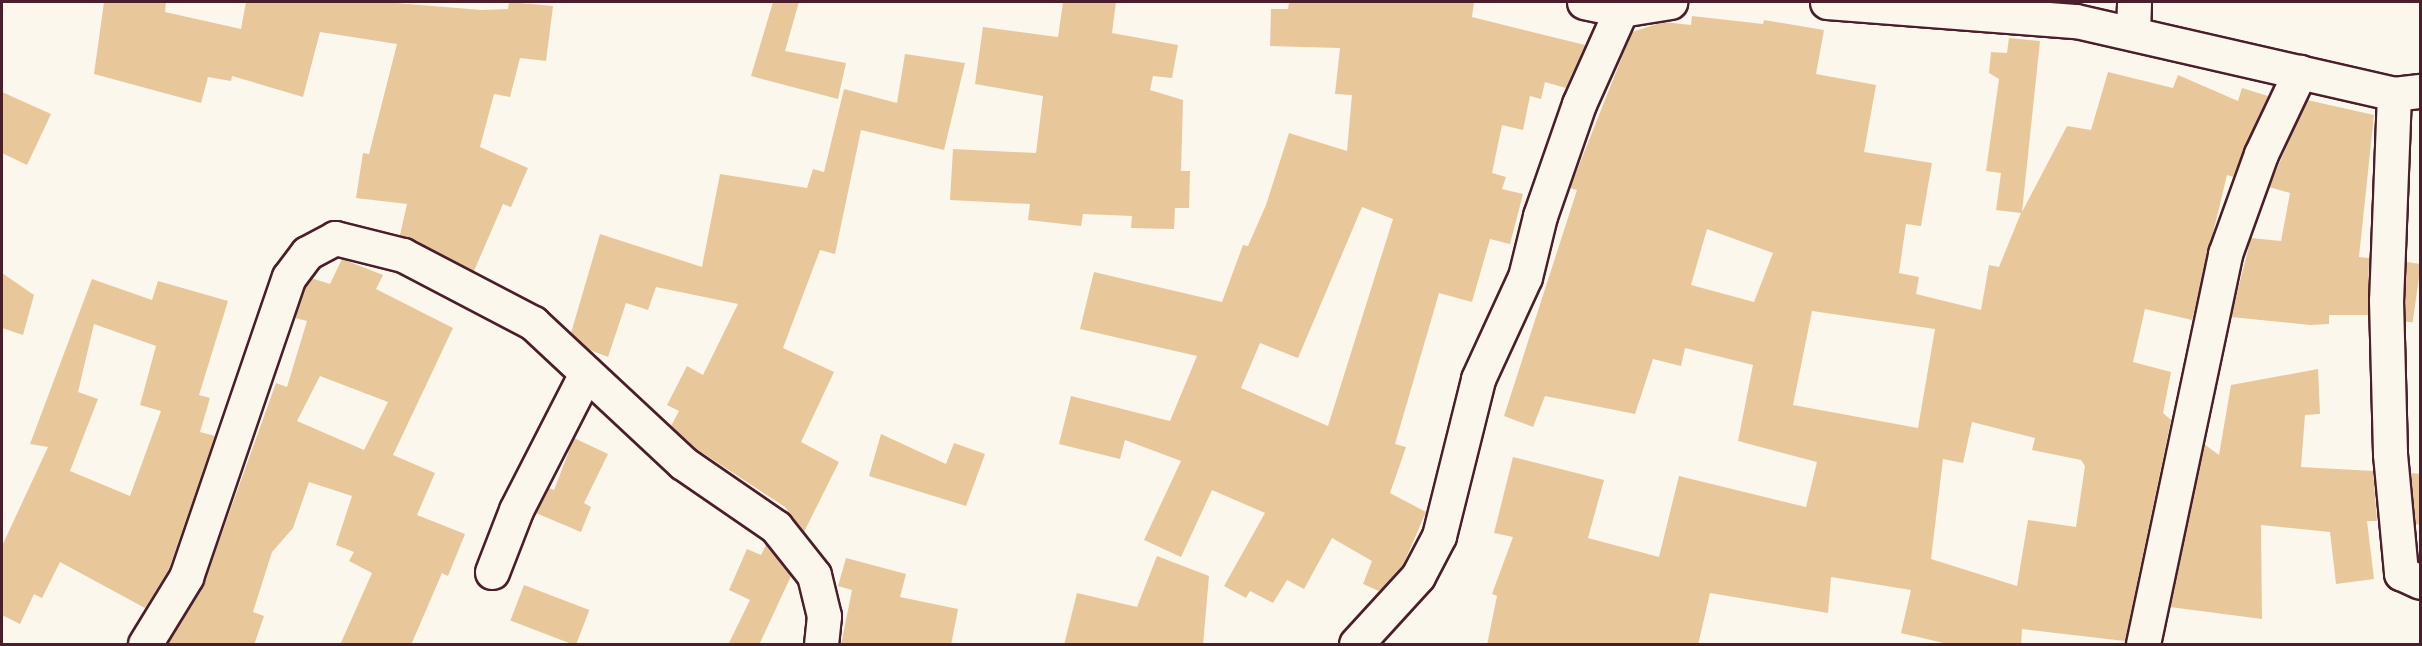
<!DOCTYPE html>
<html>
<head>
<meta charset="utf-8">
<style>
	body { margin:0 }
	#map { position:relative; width:2422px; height:646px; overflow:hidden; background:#fbf7ec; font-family:Mali,sans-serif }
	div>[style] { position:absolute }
	.building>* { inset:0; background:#e8c89a; transform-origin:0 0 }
	.roads { filter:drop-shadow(2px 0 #4a1f2b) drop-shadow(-2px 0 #4a1f2b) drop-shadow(0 2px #4a1f2b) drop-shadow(0 -2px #4a1f2b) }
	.minor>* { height:33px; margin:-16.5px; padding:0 16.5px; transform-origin:16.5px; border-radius:16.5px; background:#fbf7ec }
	span { translate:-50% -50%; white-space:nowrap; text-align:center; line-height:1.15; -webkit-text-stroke:5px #fbf7ec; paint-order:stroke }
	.frame { position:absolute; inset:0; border:3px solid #4a1f2b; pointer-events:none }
</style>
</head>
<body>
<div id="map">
	<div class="building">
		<i style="clip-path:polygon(104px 2px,166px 2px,165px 12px,241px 29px,246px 2px,384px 2px,482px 10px,508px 9px,509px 2px,553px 6px,546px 61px,520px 58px,510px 97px,494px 94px,480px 147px,528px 168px,511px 207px,503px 204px,474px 271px,400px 235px,407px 204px,356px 198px,363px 153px,369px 154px,397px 44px,320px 32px,303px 97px,232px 76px,231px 81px,208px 77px,201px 103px,94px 74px)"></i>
		<i style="clip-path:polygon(773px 2px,799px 2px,785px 51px,846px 63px,838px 99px,751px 76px)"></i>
		<i style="clip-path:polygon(1063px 2px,1116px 2px,1112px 33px,1178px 45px,1172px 78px,1153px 76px,1150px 90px,1183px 100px,1181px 171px,1190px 171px,1189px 208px,1175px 208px,1174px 229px,1131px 228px,1132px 216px,1083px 214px,1081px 226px,1028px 220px,1030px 204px,950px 200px,953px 149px,1036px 153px,1043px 96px,975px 84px,983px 27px,1058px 37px)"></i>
		<i style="clip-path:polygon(evenodd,1289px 2px,1474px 2px,1472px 17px,1585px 45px,1566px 88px,1545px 82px,1541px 99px,1530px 96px,1523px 130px,1502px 125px,1492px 173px,1506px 177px,1502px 189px,1523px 194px,1510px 244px,1490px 239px,1472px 302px,1439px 293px,1395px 444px,1406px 447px,1390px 493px,1426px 512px,1403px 565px,1379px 591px,1363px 584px,1372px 561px,1332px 538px,1304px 589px,1287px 580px,1273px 603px,1250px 591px,1246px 598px,1224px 586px,1265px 513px,1212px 490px,1181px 557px,1144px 540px,1181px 461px,1125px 440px,1120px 459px,1059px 444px,1071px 396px,1170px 421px,1197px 356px,1080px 329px,1094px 272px,1222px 302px,1243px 245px,1248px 246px,1266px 205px,1289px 133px,1347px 151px,1352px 95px,1335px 94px,1340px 48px,1270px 46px,1271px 9px,1288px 9px,1289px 2px,1362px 207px,1393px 219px,1328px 426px,1241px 388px,1260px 343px,1298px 358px,1362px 207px)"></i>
		<i style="clip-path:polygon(evenodd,1692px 16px,1763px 24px,1764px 20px,1824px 30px,1816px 74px,1876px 85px,1864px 152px,1932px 163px,1921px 226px,1906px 224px,1899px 273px,1919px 277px,1916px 294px,1981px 310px,1989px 265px,1999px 267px,2021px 213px,1996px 210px,2001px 173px,1986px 171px,1999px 79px,1989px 73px,1991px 52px,2007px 53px,2009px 38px,2040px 41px,2022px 212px,2067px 126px,2091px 130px,2108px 72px,2173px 88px,2178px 75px,2238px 101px,2242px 88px,2268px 96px,2233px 177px,2227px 175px,2192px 320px,2145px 309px,2133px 362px,2171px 372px,2163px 413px,2171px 420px,2125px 641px,2022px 629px,2021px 645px,1952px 645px,1901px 633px,1911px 590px,1831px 577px,1828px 613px,1710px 593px,1698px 645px,1487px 645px,1497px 596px,1492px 594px,1513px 537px,1494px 533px,1513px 457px,1604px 480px,1588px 538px,1659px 557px,1679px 476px,1806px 507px,1817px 462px,1738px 441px,1753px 365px,1685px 348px,1681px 366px,1653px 359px,1635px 414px,1545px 396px,1533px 427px,1504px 416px,1577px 190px,1570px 188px,1632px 32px,1663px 22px,1691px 25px,1692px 16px,1707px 229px,1773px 253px,1754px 302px,1691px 285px,1707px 229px,1692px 16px,1812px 311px,1935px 329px,1918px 428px,1793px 405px,1812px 311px,1692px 16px,1972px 422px,2035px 438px,2032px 450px,2081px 460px,2085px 466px,2076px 527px,2028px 520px,2017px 586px,1931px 559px,1943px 459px,1963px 463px,1972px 422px)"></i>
		<i style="clip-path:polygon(905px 54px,965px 63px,944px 150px,861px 130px,835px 254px,820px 250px,783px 348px,834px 372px,801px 442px,839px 462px,804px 532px,785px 507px,695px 448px,671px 426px,679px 411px,667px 405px,687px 366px,703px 375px,738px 304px,656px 287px,648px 310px,626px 303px,608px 357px,590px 350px,571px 333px,600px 234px,702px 267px,720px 174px,807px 188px,813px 169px,824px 172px,844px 89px,897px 103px)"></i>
		<i style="clip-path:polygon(2px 92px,51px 114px,27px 165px,2px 153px)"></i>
		<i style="clip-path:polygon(2307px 100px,2374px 115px,2359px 257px,2369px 258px,2368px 315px,2329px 315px,2329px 324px,2310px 325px,2231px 317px,2251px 238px,2281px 241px,2290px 193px,2269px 187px)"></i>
		<i style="clip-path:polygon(evenodd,342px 259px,383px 275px,376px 289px,453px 328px,393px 455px,435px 473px,417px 515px,465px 534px,448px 576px,442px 573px,411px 645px,340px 645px,372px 573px,349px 561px,354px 552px,336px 545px,352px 496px,309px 482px,293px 528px,272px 552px,253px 612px,264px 616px,254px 645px,167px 645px,204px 583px,276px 383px,287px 387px,307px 321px,295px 318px,306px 286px,311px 278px,330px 284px,342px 259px,320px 376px,388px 402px,364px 450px,297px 421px,320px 376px)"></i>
		<i style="left:2406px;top:262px;width:15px;height:59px;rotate:8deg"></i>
		<i style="clip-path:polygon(2px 273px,34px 295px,23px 335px,2px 328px)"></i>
		<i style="clip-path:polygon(evenodd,92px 279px,152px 300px,158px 281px,228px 301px,199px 395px,210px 398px,200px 432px,215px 436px,169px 569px,145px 608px,60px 562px,42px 598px,34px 594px,20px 624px,2px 615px,2px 546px,48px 447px,30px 444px,92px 279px,94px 324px,156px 346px,140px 405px,161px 411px,130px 496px,70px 471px,98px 399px,78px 392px,94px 324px)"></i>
		<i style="clip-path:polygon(2318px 369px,2320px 414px,2305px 415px,2301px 467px,2373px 471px,2377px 521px,2367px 521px,2374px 579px,2336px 584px,2330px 532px,2261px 525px,2262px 619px,2170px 607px,2204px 444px,2219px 455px,2231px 385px)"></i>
		<i style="clip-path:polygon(881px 434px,946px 464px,954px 443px,985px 454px,966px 506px,869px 476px)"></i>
		<i style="clip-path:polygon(574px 438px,608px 454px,584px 503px,591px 507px,581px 532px,536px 513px,549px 488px,554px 490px)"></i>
		<i style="clip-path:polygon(2411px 473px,2421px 474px,2421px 525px,2415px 524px)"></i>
		<i style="clip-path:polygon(766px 545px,791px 576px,759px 645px,728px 645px,750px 600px,729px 590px,747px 549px,761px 555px)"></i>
		<i style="clip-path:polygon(1157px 556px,1209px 576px,1203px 645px,1064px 645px,1077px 593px,1137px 607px)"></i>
		<i style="clip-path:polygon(846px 558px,906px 574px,900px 597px,958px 609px,951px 645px,841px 645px,852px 590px,838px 586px)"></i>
		<i style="left:524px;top:585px;width:70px;height:38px;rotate:21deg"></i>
	</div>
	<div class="roads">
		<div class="minor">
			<i style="left:1584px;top:2px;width:38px;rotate:12deg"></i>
			<i style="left:1621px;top:10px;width:50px;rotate:-9.3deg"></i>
			<i style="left:1827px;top:2px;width:250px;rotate:4.4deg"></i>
			<i style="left:2076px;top:21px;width:326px;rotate:12.9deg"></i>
			<i style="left:2394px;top:94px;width:26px;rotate:-7deg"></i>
			<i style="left:2133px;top:32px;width:30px;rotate:-88deg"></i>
			<i style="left:2394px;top:94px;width:206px;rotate:92.2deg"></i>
			<i style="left:2386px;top:300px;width:154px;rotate:88.5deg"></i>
			<i style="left:2390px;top:454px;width:120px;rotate:84.7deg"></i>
			<i style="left:2401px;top:573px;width:21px;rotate:25deg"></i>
			<i style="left:492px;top:572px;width:66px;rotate:-68.8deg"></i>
			<i style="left:516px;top:510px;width:154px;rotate:-62.9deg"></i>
			<i style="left:145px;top:644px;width:79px;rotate:-58.5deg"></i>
			<i style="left:186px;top:577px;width:317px;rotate:-71.1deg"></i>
			<i style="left:289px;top:277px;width:30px;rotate:-53deg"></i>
			<i style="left:307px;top:253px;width:32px;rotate:-28deg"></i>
			<i style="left:335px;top:238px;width:70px;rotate:14deg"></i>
			<i style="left:403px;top:255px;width:147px;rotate:27.6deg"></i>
			<i style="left:533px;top:323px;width:205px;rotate:43deg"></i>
			<i style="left:683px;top:463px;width:113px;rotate:34.5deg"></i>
			<i style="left:776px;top:527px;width:61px;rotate:51.6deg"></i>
			<i style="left:814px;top:575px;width:42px;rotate:76.3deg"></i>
			<i style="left:824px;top:616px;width:28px;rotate:96deg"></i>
			<i style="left:1356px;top:644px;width:92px;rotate:-47.6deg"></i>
			<i style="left:1418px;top:576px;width:45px;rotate:-62.3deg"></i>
			<i style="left:1439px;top:536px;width:162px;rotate:-76deg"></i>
			<i style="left:1478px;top:379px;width:112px;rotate:-65.3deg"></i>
			<i style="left:1525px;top:277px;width:63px;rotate:-76.2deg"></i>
			<i style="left:1540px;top:216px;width:119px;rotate:-70.8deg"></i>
			<i style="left:1579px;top:104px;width:103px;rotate:-65.9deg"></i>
			<i style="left:2143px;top:644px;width:399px;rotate:-78.1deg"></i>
			<i style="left:2225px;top:254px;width:106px;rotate:-70.2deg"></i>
			<i style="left:2261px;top:154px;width:91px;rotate:-64.6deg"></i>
		</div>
	</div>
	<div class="frame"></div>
</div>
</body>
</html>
